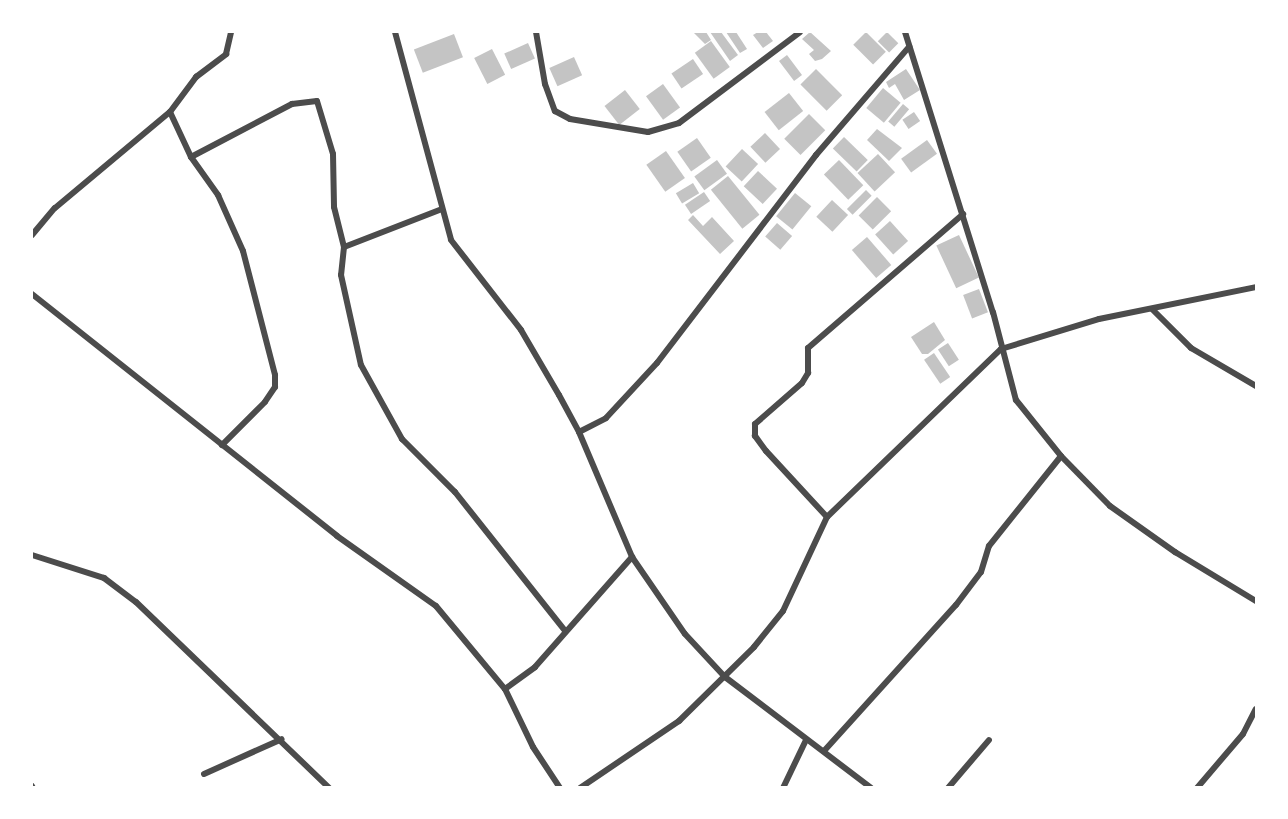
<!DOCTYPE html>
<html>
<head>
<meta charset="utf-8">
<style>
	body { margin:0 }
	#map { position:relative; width:1288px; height:819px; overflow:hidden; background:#fff; font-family:Helvetica,sans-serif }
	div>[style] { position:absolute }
	.building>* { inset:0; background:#c4c4c4; transform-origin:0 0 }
	.minor>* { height:6px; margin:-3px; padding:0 3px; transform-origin:3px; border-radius:3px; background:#4c4c4c }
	span { translate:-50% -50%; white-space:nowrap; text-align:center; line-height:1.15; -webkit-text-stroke:5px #fff; paint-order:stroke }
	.frame { position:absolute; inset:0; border:33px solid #fff; pointer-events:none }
</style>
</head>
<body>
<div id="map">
	<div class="building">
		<i style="clip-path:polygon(706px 32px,711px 40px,705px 44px,694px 33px)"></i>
		<i style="clip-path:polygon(710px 32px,721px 32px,738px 55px,730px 61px)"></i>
		<i style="clip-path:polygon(726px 32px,736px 32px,747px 49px,740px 53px)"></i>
		<i style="clip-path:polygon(758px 32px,766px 32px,773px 41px,763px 48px,753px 35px)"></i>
		<i style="clip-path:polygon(810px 32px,831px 51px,822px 59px,815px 61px,809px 54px,814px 50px,802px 39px)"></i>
		<i style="left:866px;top:32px;width:28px;height:18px;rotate:45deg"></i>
		<i style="left:887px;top:32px;width:16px;height:13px;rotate:45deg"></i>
		<i style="left:454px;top:34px;width:25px;height:43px;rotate:69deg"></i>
		<i style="left:711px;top:41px;width:32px;height:20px;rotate:54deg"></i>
		<i style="left:528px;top:43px;width:17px;height:26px;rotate:66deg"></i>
		<i style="left:492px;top:49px;width:29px;height:20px;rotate:63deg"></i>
		<i style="left:787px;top:55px;width:25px;height:10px;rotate:53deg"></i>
		<i style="left:574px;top:57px;width:20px;height:27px;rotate:66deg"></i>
		<i style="left:693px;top:59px;width:18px;height:26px;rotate:56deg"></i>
		<i style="left:816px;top:69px;width:37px;height:22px;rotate:45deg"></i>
		<i style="clip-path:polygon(906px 69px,920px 90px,904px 100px,895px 84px,889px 88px,886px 82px)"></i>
		<i style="left:663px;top:84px;width:29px;height:21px;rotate:54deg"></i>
		<i style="left:883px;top:88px;width:23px;height:26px;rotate:40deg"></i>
		<i style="left:625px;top:90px;width:24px;height:26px;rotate:52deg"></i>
		<i style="left:789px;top:93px;width:23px;height:31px;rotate:52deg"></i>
		<i style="left:903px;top:104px;width:8px;height:23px;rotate:40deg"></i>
		<i style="left:914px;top:112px;width:11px;height:14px;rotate:56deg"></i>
		<i style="left:809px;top:114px;width:23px;height:35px;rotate:45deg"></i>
		<i style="clip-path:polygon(877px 129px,902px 148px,889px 161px,867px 140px)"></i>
		<i style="left:765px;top:133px;width:22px;height:20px;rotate:47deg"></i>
		<i style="left:844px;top:137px;width:33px;height:16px;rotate:44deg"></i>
		<i style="left:697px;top:138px;width:24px;height:24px;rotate:55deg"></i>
		<i style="left:927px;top:140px;width:17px;height:32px;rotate:54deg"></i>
		<i style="left:742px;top:149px;width:22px;height:24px;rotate:43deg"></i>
		<i style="left:666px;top:151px;width:33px;height:24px;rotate:55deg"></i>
		<i style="left:878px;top:154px;width:25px;height:28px;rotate:47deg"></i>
		<i style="left:717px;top:160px;width:17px;height:28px;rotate:54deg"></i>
		<i style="left:839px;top:160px;width:35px;height:21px;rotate:46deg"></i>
		<i style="left:758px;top:171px;width:26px;height:21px;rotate:43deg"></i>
		<i style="left:728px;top:176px;width:50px;height:22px;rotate:51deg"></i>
		<i style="left:693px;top:183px;width:12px;height:20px;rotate:59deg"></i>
		<i style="left:866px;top:190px;width:8px;height:27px;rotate:45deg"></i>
		<i style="left:704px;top:192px;width:11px;height:23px;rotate:56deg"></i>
		<i style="left:795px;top:193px;width:21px;height:30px;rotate:39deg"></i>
		<i style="left:877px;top:197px;width:20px;height:26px;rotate:45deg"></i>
		<i style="left:832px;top:200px;width:22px;height:23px;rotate:43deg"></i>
		<i style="clip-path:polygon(693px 215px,703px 226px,712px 217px,734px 241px,720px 254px,688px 220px)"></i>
		<i style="left:890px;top:221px;width:27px;height:20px;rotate:48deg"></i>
		<i style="left:777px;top:223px;width:20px;height:18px;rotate:41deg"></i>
		<i style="left:959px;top:235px;width:47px;height:25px;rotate:65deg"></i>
		<i style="left:867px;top:237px;width:37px;height:20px;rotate:49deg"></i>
		<i style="left:979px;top:289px;width:25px;height:17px;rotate:69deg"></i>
		<i style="clip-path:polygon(934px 322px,945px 340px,928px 354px,922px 354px,911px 337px)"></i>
		<i style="left:948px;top:343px;width:20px;height:12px;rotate:57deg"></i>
		<i style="left:934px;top:353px;width:29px;height:12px;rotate:56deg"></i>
	</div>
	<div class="minor">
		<i style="left:395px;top:32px;width:215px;rotate:74.9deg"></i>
		<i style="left:451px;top:240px;width:114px;rotate:52.1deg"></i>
		<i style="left:521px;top:330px;width:75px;rotate:59.7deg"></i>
		<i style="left:559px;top:395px;width:42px;rotate:61.6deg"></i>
		<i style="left:579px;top:432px;width:136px;rotate:67deg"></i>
		<i style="left:632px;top:557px;width:93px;rotate:55.5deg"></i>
		<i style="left:685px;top:634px;width:59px;rotate:47.1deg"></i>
		<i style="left:725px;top:677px;width:183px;rotate:37.2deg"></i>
		<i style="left:536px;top:32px;width:53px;rotate:80.2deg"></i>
		<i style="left:545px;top:84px;width:29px;rotate:70deg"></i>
		<i style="left:555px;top:111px;width:17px;rotate:28deg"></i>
		<i style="left:570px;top:119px;width:79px;rotate:9.5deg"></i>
		<i style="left:648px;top:132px;width:32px;rotate:-16deg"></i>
		<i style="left:679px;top:123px;width:151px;rotate:-36.9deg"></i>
		<i style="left:905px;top:32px;width:294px;rotate:72.6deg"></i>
		<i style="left:993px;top:312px;width:91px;rotate:75.4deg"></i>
		<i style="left:1016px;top:400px;width:72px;rotate:51.2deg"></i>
		<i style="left:1061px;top:456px;width:70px;rotate:45.6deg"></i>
		<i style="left:1110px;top:506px;width:80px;rotate:35.3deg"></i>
		<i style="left:1175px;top:552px;width:95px;rotate:31.2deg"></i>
		<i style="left:170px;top:112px;width:50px;rotate:65deg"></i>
		<i style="left:191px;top:157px;width:47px;rotate:54.6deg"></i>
		<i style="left:218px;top:195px;width:61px;rotate:65.9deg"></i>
		<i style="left:243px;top:251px;width:128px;rotate:75.5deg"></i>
		<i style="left:275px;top:375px;width:12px;rotate:90deg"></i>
		<i style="left:275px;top:387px;width:18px;rotate:124deg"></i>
		<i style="left:265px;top:402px;width:61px;rotate:135deg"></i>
		<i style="left:191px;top:157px;width:114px;rotate:-27.7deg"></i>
		<i style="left:292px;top:104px;width:25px;rotate:-7deg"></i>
		<i style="left:317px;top:101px;width:55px;rotate:73.2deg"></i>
		<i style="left:333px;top:154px;width:53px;rotate:88.9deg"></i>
		<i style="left:334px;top:207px;width:41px;rotate:76deg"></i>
		<i style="left:442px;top:209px;width:105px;rotate:158.8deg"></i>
		<i style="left:344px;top:247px;width:28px;rotate:96deg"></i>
		<i style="left:341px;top:275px;width:92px;rotate:77.5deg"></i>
		<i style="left:361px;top:365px;width:85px;rotate:61deg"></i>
		<i style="left:402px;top:439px;width:75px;rotate:45deg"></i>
		<i style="left:455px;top:492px;width:177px;rotate:51.6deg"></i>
		<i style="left:32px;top:235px;width:35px;rotate:-50deg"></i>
		<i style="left:55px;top:208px;width:150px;rotate:-39.9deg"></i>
		<i style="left:170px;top:112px;width:44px;rotate:-53.4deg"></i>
		<i style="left:196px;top:77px;width:38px;rotate:-37deg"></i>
		<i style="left:226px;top:54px;width:23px;rotate:-77deg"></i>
		<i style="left:32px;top:294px;width:389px;rotate:38.4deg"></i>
		<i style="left:337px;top:536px;width:121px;rotate:35.3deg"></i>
		<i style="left:436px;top:606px;width:108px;rotate:50.3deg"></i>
		<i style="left:505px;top:689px;width:64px;rotate:64.2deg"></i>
		<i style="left:533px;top:747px;width:49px;rotate:56.6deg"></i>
		<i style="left:1153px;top:310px;width:54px;rotate:45deg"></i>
		<i style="left:1191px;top:348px;width:75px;rotate:30.3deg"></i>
		<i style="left:579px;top:432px;width:30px;rotate:-27deg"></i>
		<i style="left:606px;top:418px;width:75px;rotate:-47.2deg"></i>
		<i style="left:657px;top:363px;width:262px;rotate:-52.6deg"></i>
		<i style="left:816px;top:155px;width:143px;rotate:-49.3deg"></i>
		<i style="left:827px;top:517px;width:90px;rotate:-132.7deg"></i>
		<i style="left:766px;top:451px;width:19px;rotate:-126deg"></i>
		<i style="left:755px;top:436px;width:12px;rotate:-90deg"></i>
		<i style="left:755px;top:424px;width:62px;rotate:-41.1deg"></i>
		<i style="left:802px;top:383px;width:12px;rotate:-59deg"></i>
		<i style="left:808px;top:373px;width:25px;rotate:-90deg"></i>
		<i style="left:808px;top:348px;width:205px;rotate:-40.8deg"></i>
		<i style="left:32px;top:555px;width:76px;rotate:17.7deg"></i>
		<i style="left:104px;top:578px;width:40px;rotate:37deg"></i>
		<i style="left:136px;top:602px;width:268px;rotate:43.9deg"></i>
		<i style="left:505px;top:689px;width:37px;rotate:-36deg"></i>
		<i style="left:535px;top:667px;width:147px;rotate:-48.6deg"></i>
		<i style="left:824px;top:751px;width:197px;rotate:-47.9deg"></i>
		<i style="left:956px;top:605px;width:41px;rotate:-52.9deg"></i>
		<i style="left:981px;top:572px;width:27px;rotate:-73deg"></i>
		<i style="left:989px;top:546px;width:115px;rotate:-51.3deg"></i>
		<i style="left:204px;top:774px;width:85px;rotate:-24.2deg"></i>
		<i style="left:32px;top:786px;width:2px;rotate:63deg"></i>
		<i style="left:580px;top:788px;width:120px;rotate:-34.1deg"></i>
		<i style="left:679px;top:721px;width:105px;rotate:-44.6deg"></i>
		<i style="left:754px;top:647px;width:46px;rotate:-51.1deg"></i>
		<i style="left:783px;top:611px;width:104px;rotate:-64.9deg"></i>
		<i style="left:827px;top:517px;width:242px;rotate:-44deg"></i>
		<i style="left:1001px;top:349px;width:102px;rotate:-17deg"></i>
		<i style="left:1099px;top:319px;width:160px;rotate:-11.5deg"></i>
		<i style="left:783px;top:788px;width:53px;rotate:-64.4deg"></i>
		<i style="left:948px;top:788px;width:63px;rotate:-49.5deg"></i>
		<i style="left:1197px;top:788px;width:71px;rotate:-49.6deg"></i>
		<i style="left:1243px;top:734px;width:28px;rotate:-63deg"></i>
	</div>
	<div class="frame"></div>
</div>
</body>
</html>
